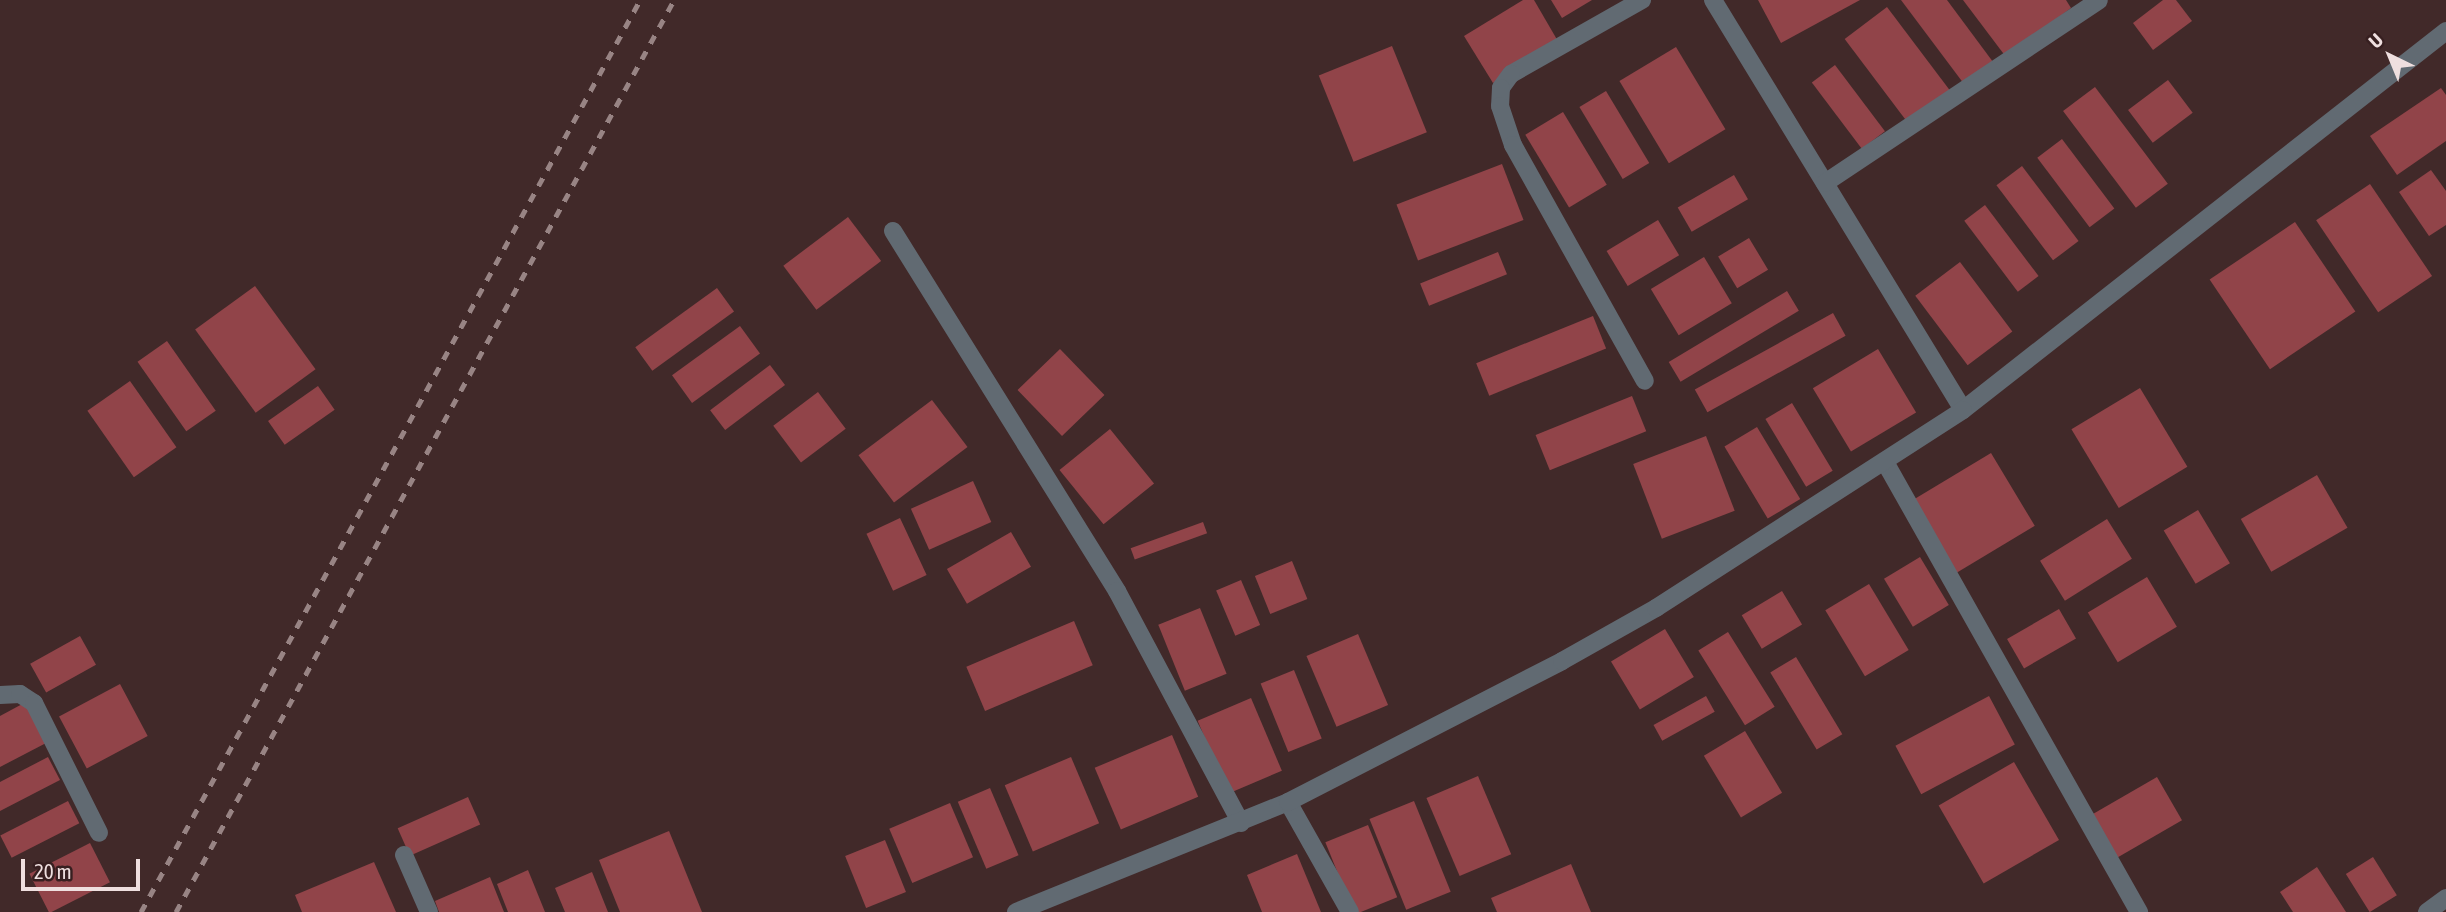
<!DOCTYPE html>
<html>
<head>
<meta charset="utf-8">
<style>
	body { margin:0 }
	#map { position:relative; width:2446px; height:912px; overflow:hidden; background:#412929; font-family:"Asap Condensed",sans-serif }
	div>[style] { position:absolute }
	.building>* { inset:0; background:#914449; transform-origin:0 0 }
	.street>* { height:18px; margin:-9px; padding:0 9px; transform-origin:9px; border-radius:9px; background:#616a72 }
	.rail>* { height:5px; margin-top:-2.5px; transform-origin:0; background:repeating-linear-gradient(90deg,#988484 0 9px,transparent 0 18px) }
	span { translate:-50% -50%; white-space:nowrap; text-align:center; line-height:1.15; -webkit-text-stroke:5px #371f20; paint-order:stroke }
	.north { position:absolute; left:2355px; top:21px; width:70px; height:70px; -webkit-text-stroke:5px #371f20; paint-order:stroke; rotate:317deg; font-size:19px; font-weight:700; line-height:28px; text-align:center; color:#efdfdf }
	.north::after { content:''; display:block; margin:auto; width:24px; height:32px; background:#efdfdf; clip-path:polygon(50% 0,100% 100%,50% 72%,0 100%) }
	.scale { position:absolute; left:21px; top:859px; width:119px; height:32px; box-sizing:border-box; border:4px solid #efdfdf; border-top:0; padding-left:9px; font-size:21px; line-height:24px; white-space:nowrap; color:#efdfdf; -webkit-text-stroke:5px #371f20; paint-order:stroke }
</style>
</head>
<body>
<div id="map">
	<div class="building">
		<i style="clip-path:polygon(1523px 0,1534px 0,1559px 43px,1493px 83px,1464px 36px)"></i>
		<i style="clip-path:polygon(1551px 0,1592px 0,1562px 18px)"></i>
		<i style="clip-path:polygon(1758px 0,1860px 0,1781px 43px)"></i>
		<i style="clip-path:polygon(1901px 0,1947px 0,1996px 66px,1967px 88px)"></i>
		<i style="clip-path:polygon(1963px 0,2066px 0,2071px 8px,2006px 57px)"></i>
		<i style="clip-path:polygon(2163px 0,2176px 0,2192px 21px,2153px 50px,2133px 23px)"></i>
		<i style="left:1887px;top:7px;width:104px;height:53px;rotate:53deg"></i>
		<i style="left:1392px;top:46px;width:93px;height:79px;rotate:68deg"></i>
		<i style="left:1676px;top:47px;width:96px;height:66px;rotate:59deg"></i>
		<i style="left:1835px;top:65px;width:83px;height:29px;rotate:53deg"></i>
		<i style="left:2168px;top:80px;width:41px;height:50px;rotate:53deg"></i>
		<i style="left:2095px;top:87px;width:121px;height:40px;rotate:53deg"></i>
		<i style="clip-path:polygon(2441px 88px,2446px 95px,2446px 141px,2397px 175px,2370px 136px)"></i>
		<i style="left:1606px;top:91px;width:84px;height:31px;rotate:59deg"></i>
		<i style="left:1563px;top:112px;width:85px;height:44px;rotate:59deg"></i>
		<i style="left:2062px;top:139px;width:87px;height:31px;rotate:53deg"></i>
		<i style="left:1502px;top:164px;width:60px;height:113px;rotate:69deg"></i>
		<i style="left:2022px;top:166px;width:94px;height:32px;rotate:53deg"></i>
		<i style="clip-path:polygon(2431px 170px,2446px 191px,2446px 225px,2429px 236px,2399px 192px)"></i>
		<i style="left:1734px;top:175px;width:28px;height:65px;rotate:60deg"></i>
		<i style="left:2370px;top:184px;width:111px;height:65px;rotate:56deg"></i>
		<i style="left:1985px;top:205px;width:89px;height:26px;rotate:53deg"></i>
		<i style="left:848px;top:217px;width:55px;height:81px;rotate:53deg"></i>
		<i style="left:1658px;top:220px;width:41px;height:60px;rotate:59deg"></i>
		<i style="left:2295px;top:222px;width:108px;height:103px;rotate:56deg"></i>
		<i style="left:1749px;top:238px;width:37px;height:36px;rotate:59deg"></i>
		<i style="left:1498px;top:252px;width:24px;height:84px;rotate:68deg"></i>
		<i style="left:1704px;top:257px;width:54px;height:62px;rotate:59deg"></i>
		<i style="left:1960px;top:262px;width:87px;height:56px;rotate:53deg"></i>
		<i style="left:255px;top:286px;width:103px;height:74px;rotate:54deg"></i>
		<i style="left:717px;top:288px;width:29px;height:101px;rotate:54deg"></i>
		<i style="left:1787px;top:291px;width:23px;height:138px;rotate:59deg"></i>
		<i style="left:1833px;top:313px;width:26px;height:158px;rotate:61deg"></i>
		<i style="left:1593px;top:316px;width:35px;height:126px;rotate:68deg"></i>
		<i style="left:740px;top:326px;width:34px;height:84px;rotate:54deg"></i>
		<i style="left:167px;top:341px;width:85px;height:36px;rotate:55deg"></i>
		<i style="left:1060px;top:349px;width:64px;height:59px;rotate:46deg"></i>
		<i style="left:1878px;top:349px;width:74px;height:76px;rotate:59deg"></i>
		<i style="left:770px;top:365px;width:25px;height:75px;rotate:53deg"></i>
		<i style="left:130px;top:381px;width:81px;height:52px;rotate:55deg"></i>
		<i style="left:318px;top:386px;width:29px;height:61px;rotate:55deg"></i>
		<i style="left:2140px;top:388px;width:92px;height:80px;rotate:59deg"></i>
		<i style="left:818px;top:392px;width:46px;height:56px;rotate:53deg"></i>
		<i style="left:1632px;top:396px;width:38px;height:104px;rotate:68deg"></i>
		<i style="left:932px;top:400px;width:59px;height:92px;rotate:53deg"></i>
		<i style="left:1792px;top:403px;width:79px;height:31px;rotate:59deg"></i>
		<i style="left:1757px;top:427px;width:84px;height:38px;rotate:59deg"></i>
		<i style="left:1110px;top:429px;width:70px;height:65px;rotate:51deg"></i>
		<i style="left:1706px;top:436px;width:80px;height:78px;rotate:69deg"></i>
		<i style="left:1991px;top:453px;width:85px;height:96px;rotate:59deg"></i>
		<i style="left:2317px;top:475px;width:61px;height:88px;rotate:60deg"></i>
		<i style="left:973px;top:481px;width:45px;height:68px;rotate:66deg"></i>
		<i style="left:2198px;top:510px;width:62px;height:40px;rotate:59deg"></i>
		<i style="left:900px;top:518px;width:63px;height:37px;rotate:65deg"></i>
		<i style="left:2107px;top:519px;width:47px;height:79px;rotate:58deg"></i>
		<i style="left:1203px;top:522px;width:12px;height:77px;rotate:70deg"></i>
		<i style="left:1011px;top:532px;width:40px;height:74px;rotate:60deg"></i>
		<i style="left:1920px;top:557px;width:56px;height:42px;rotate:59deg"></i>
		<i style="left:1292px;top:561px;width:41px;height:40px;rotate:68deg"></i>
		<i style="left:2147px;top:577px;width:58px;height:69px;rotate:59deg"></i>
		<i style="left:1241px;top:580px;width:49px;height:27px;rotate:67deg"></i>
		<i style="left:1869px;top:584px;width:77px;height:51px;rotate:59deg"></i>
		<i style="left:1782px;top:591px;width:39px;height:47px;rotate:59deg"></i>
		<i style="left:1200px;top:608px;width:71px;height:45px;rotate:68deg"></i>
		<i style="left:2059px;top:609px;width:34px;height:60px;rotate:60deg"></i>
		<i style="left:1074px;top:621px;width:48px;height:117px;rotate:67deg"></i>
		<i style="left:1665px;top:629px;width:56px;height:63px;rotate:59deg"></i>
		<i style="left:1728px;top:632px;width:88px;height:35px;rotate:58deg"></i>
		<i style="left:1358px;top:634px;width:77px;height:56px;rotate:67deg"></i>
		<i style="left:80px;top:636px;width:33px;height:57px;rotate:61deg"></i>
		<i style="left:1796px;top:657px;width:90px;height:30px;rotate:59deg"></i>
		<i style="left:1294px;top:670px;width:74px;height:36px;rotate:68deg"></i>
		<i style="left:120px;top:684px;width:59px;height:69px;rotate:62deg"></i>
		<i style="left:1706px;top:696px;width:18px;height:60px;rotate:61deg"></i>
		<i style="left:1989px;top:696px;width:55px;height:106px;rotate:62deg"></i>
		<i style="left:1251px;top:698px;width:79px;height:58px;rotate:67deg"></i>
		<i style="clip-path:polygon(26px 702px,48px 742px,0 767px,0 716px)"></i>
		<i style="left:1745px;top:731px;width:72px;height:48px;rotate:59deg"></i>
		<i style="left:1172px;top:735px;width:67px;height:84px;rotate:67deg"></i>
		<i style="clip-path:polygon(48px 757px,60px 780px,0 811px,0 782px)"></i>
		<i style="left:1071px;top:757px;width:72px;height:72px;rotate:67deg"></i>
		<i style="left:2014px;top:762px;width:90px;height:87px;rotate:60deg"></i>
		<i style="left:1478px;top:776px;width:85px;height:56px;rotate:67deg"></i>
		<i style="left:2157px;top:777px;width:50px;height:80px;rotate:60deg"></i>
		<i style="left:990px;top:788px;width:73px;height:35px;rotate:67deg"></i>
		<i style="left:468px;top:797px;width:30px;height:77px;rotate:66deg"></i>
		<i style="left:68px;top:801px;width:25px;height:76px;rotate:63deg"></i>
		<i style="left:1414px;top:801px;width:98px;height:48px;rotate:68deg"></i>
		<i style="left:950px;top:803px;width:59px;height:66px;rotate:67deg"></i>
		<i style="left:1368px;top:825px;width:78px;height:46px;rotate:68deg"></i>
		<i style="clip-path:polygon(669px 831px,702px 912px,620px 912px,599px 860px)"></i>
		<i style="left:885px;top:840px;width:56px;height:43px;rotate:68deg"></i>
		<i style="left:90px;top:843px;width:44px;height:68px;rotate:63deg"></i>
		<i style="clip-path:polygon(1297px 854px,1321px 912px,1262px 912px,1247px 875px)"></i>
		<i style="left:2373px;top:857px;width:45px;height:32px;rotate:58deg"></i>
		<i style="clip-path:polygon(374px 862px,396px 912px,302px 912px,295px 895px)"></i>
		<i style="clip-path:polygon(1571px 864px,1591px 912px,1497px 912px,1491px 898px)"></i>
		<i style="clip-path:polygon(2317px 867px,2346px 912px,2293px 912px,2280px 892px)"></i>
		<i style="clip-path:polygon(528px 870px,545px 912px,508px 912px,497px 884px)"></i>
		<i style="clip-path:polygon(592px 872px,608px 912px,565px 912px,555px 888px)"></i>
		<i style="clip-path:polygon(490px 877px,504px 912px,439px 912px,435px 901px)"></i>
	</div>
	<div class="street">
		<i style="left:1642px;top:0;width:150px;rotate:150.5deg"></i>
		<i style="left:1511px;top:74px;width:17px;rotate:126deg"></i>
		<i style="left:1501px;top:88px;width:18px;rotate:93deg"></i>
		<i style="left:1500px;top:106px;width:41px;rotate:71.6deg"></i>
		<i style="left:1513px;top:145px;width:270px;rotate:60.8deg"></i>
		<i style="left:1713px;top:0;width:480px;rotate:58.6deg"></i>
		<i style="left:1963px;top:410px;width:614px;rotate:-38.12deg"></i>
		<i style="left:1825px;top:183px;width:329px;rotate:-33.7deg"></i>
		<i style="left:893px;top:231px;width:424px;rotate:58.1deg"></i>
		<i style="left:1117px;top:591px;width:263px;rotate:61.9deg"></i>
		<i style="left:1885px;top:462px;width:517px;rotate:60.56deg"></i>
		<i style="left:0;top:695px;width:20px;rotate:-3deg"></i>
		<i style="left:20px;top:694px;width:17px;rotate:33deg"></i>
		<i style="left:34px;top:703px;width:145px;rotate:63.4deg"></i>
		<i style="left:1288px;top:802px;width:126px;rotate:60.6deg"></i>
		<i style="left:404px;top:855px;width:62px;rotate:66.3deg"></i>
		<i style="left:1016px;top:912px;width:293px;rotate:-22deg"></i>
		<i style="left:1288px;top:802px;width:308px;rotate:-27.2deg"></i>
		<i style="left:1562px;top:661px;width:108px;rotate:-29.4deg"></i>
		<i style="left:1656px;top:608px;width:365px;rotate:-32.8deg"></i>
		<i style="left:2427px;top:912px;width:24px;rotate:-36deg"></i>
	</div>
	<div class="rail">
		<i style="left:141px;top:912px;width:1040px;rotate:-61.31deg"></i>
		<i style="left:176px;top:912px;width:1039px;rotate:-61.36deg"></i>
	</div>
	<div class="north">U</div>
	<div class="scale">20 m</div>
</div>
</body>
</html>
